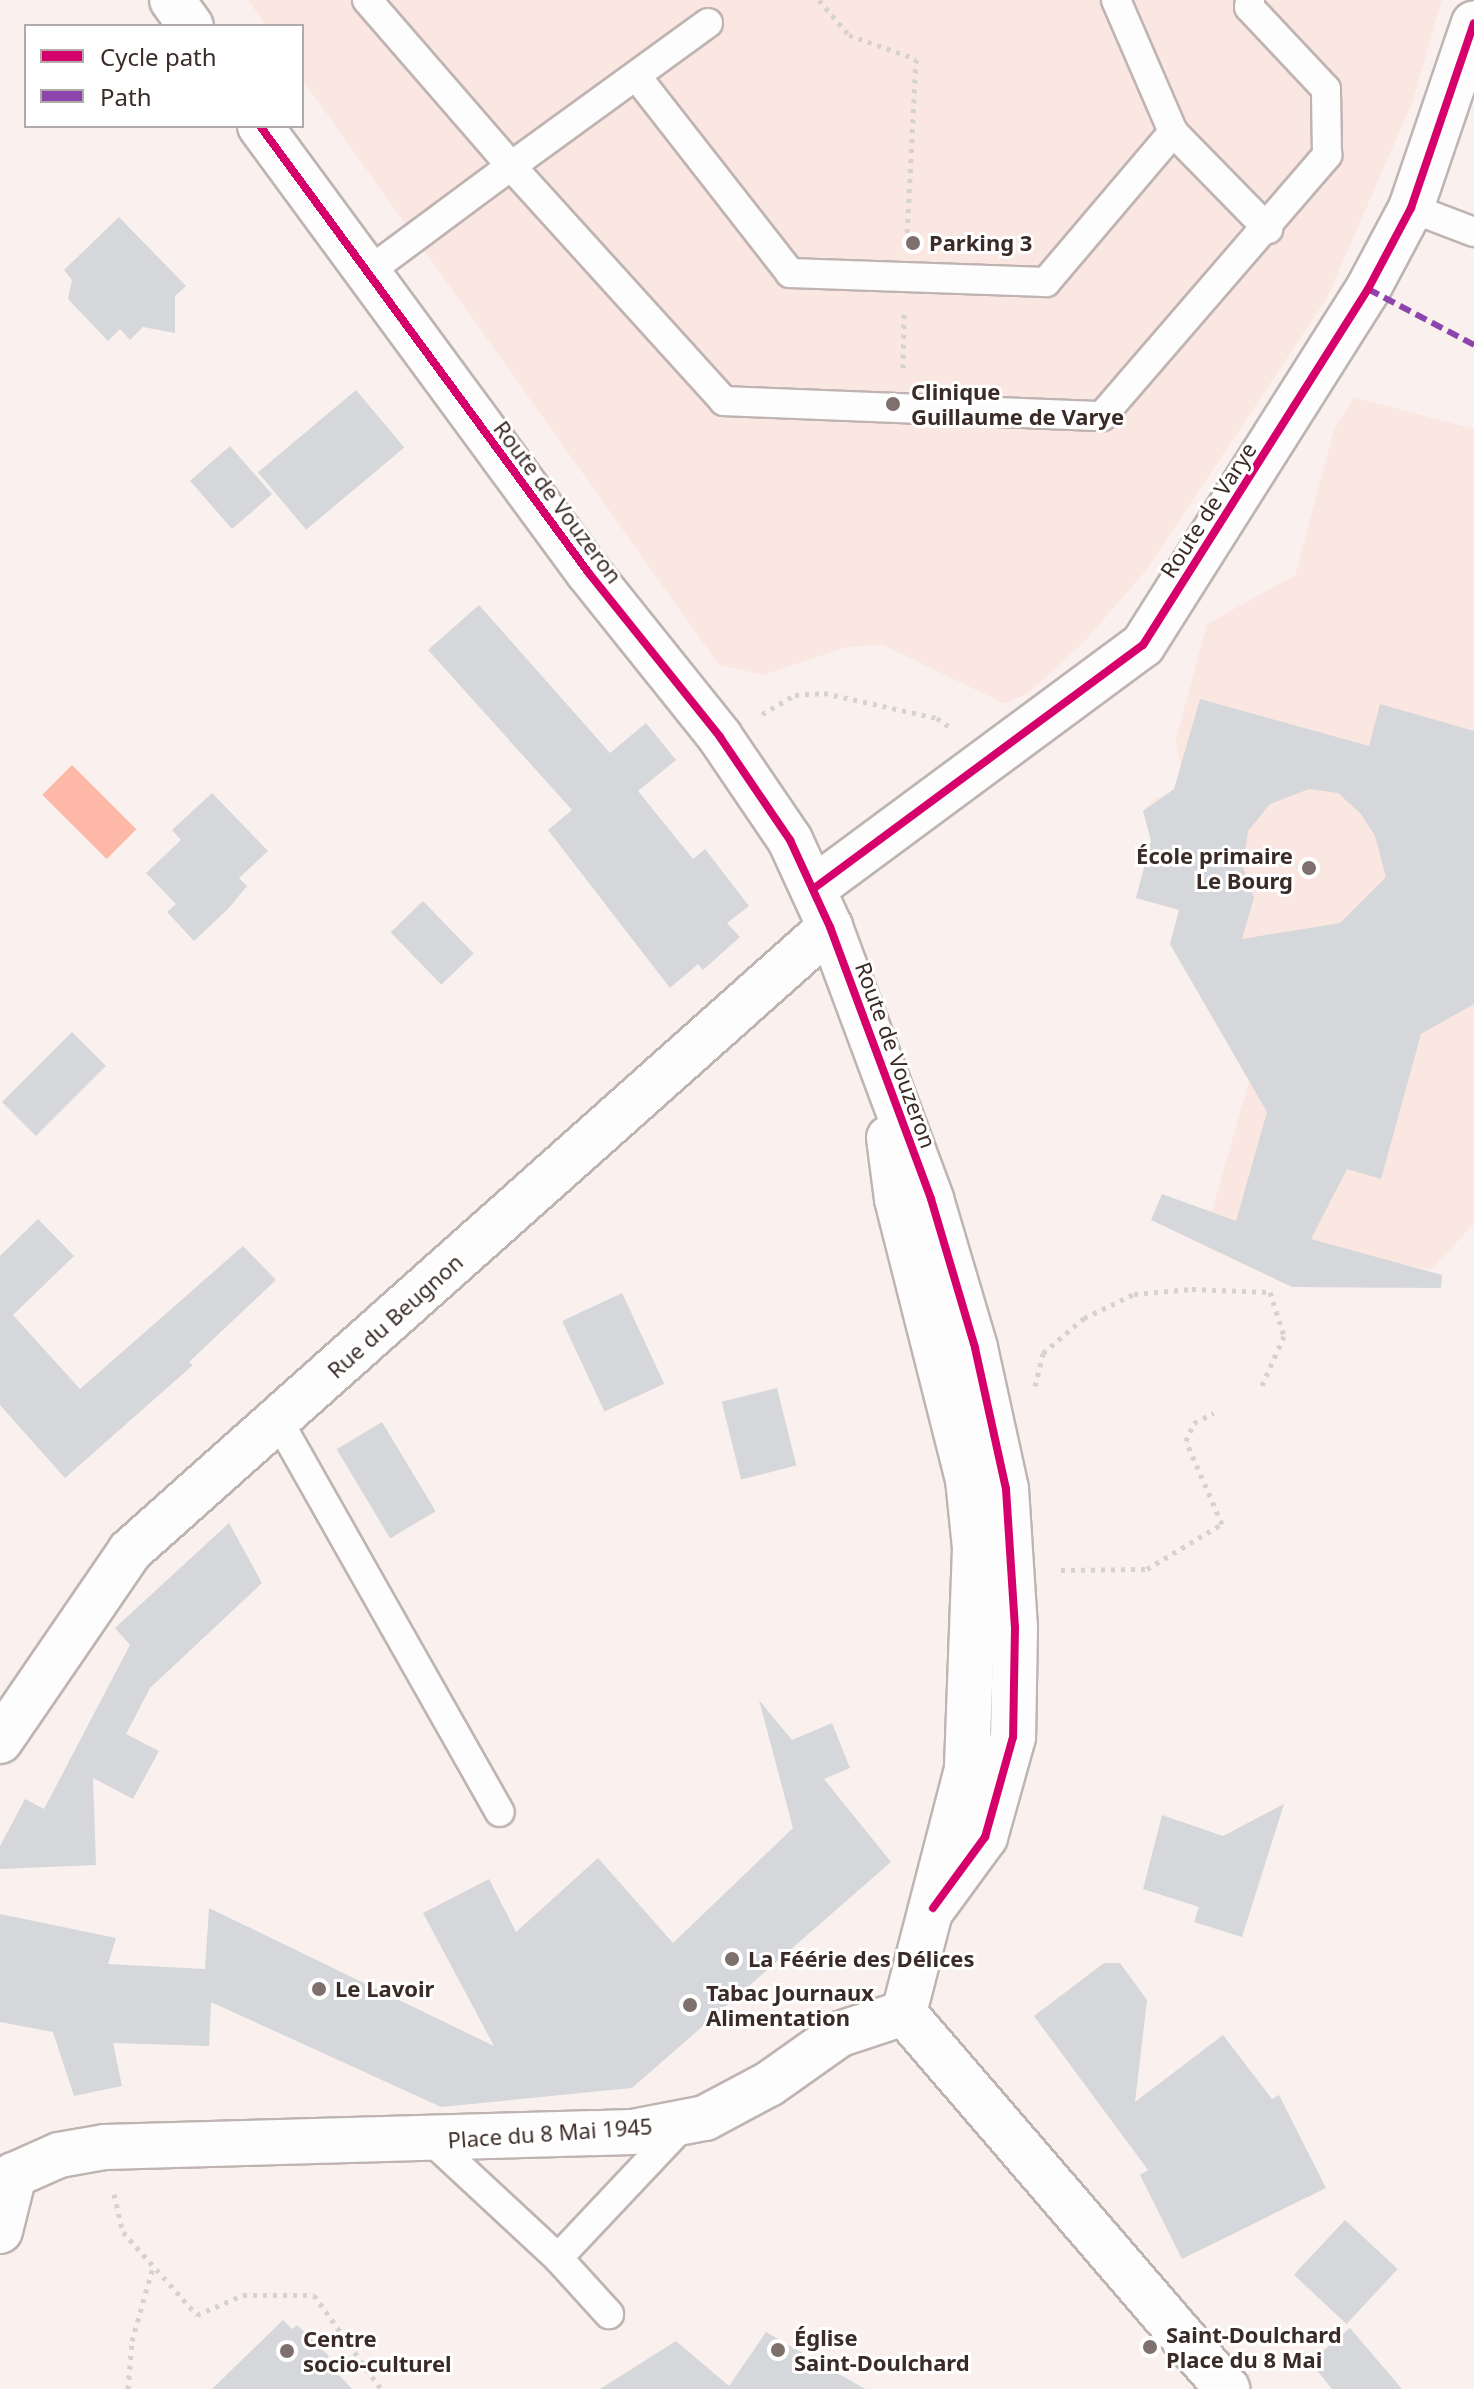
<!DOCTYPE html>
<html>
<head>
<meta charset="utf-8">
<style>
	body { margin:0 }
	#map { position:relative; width:1474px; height:2389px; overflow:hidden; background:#faf1ef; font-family:"Noto Sans",sans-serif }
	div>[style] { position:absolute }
	.built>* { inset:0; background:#fbe7e2 }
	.water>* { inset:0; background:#fdb8a8; transform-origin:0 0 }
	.building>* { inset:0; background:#d5d7da; transform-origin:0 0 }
	.path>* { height:5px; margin-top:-2.5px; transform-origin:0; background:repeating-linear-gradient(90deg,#d6d2d0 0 4px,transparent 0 10px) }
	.roads { filter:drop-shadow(2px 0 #bfb4b2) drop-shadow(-2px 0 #bfb4b2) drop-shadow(0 2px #bfb4b2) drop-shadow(0 -2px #bfb4b2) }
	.lane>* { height:28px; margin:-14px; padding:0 14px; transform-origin:14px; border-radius:14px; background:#fefdfd }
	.street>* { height:44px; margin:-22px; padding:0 22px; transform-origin:22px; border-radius:22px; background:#fefdfd }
	.secondary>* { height:44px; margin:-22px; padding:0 22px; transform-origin:22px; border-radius:22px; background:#fefdfd }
	.quiet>* { height:6px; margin-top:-3px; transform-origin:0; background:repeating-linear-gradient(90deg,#8e44ad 0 12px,transparent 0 18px) }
	.cycleway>* { height:8px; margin:-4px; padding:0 4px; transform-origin:4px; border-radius:4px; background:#d6006c }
	.dots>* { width:22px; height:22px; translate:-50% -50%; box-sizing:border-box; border:4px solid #fff; border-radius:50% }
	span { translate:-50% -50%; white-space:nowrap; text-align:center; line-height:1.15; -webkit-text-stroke:6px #fff; paint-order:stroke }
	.poi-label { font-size:22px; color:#3a2b27; font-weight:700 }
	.left { translate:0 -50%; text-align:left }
	.right { translate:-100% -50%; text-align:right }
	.street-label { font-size:22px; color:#3a2b27 }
	.legend { position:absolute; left:24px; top:24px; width:280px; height:104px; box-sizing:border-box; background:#fff; border:2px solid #b0aaa9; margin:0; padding:10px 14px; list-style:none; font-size:24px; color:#3a2b27 }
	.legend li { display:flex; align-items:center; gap:16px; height:40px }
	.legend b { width:40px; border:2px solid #b0aaa9 }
</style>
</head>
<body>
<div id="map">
	<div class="built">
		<i style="clip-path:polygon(248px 0,1442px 0,1413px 101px,1327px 298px,1145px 572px,1083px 643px,1027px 694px,1005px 704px,883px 645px,846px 647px,764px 675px,719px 665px,302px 79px,302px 26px,266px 26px)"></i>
		<i style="clip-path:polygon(1354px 397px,1474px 429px,1474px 1224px,1430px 1270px,1401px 1264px,1384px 1288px,1292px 1287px,1195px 1238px,1205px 1209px,1212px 1211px,1261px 1039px,1218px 1027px,1170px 944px,1179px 910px,1136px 898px,1152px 838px,1143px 811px,1155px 798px,1172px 795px,1181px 766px,1175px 742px,1207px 624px,1295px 575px,1334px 429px)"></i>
	</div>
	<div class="water">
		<i style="left:72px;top:765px;width:91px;height:42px;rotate:45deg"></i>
	</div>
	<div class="building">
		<i style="clip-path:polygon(119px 217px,186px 286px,175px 296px,175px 333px,143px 327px,130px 340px,120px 329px,108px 341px,68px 299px,72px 280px,64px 270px)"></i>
		<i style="left:356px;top:390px;width:75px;height:128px;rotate:50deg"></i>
		<i style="left:230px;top:446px;width:64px;height:53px;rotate:49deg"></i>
		<i style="clip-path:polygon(479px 605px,610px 753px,646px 723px,676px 760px,638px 791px,693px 859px,705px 849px,749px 906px,727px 923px,740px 937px,703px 970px,698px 964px,670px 988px,548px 830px,572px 810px,428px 650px)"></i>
		<i style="clip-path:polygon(evenodd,1200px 699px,1369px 746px,1380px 704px,1474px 731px,1474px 1004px,1421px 1034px,1381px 1179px,1347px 1169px,1311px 1239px,1442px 1275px,1441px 1288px,1292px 1287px,1151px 1220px,1162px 1194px,1236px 1221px,1267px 1112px,1170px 944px,1179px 910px,1136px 898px,1151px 841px,1143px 811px,1174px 789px,1200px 699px,1309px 789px,1338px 793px,1361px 814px,1375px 836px,1386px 877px,1340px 923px,1242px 939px,1254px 898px,1243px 867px,1248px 831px,1270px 804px,1309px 789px)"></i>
		<i style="clip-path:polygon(212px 793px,268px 851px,239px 878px,247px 886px,228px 909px,194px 941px,167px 912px,176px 904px,146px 873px,181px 840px,172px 830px)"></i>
		<i style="left:423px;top:901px;width:73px;height:45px;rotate:46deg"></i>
		<i style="left:72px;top:1032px;width:48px;height:99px;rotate:45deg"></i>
		<i style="clip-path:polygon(38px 1219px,74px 1256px,13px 1315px,80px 1389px,243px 1246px,276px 1280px,189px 1362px,193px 1365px,65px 1478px,0 1405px,0 1256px)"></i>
		<i style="left:622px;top:1293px;width:100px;height:66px;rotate:65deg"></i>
		<i style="left:777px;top:1388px;width:80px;height:57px;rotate:76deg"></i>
		<i style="left:382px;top:1422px;width:104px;height:53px;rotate:59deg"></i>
		<i style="clip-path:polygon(229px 1523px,262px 1583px,150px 1688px,126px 1734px,159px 1751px,133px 1799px,93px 1778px,96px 1865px,0 1869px,0 1846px,25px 1799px,44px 1809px,130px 1645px,115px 1628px)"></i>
		<i style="clip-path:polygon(759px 1700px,792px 1740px,832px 1723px,850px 1768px,824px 1779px,891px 1862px,632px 2088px,441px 2107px,211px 2002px,209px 2046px,113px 2043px,122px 2086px,74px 2096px,53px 2032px,0 2022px,0 1914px,116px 1938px,108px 1964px,205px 1969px,209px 1908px,494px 2046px,423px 1913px,489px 1879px,516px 1932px,598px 1858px,673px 1943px,793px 1828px)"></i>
		<i style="clip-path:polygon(1284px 1804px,1242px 1937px,1194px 1922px,1199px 1907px,1143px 1889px,1162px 1815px,1223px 1836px)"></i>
		<i style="clip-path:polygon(1104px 1963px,1120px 1963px,1147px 2000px,1135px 2102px,1223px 2035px,1272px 2099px,1279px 2095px,1326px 2188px,1182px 2259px,1140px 2175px,1148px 2170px,1034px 2016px)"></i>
		<i style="left:1345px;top:2220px;width:72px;height:75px;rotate:43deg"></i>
		<i style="clip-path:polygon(283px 2320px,292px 2329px,297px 2325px,329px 2356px,325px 2360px,352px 2389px,212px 2389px)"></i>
		<i style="clip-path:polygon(1350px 2328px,1402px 2389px,1332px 2389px,1310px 2362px)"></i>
		<i style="clip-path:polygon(766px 2332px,865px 2389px,600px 2389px,676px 2341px,729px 2386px)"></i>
	</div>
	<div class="path">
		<i style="left:819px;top:0;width:46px;rotate:49.4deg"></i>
		<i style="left:849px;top:35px;width:71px;rotate:19.7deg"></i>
		<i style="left:916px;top:59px;width:177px;rotate:92.9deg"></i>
		<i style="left:903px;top:368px;width:54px;rotate:-88.9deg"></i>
		<i style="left:762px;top:714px;width:38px;rotate:-30deg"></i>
		<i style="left:795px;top:695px;width:29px;rotate:-4deg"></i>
		<i style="left:824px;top:693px;width:116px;rotate:12.5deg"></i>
		<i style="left:937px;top:718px;width:19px;rotate:36deg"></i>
		<i style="left:1035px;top:1386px;width:34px;rotate:-76deg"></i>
		<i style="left:1043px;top:1353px;width:54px;rotate:-40.5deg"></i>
		<i style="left:1084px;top:1318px;width:55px;rotate:-25.6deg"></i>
		<i style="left:1134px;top:1294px;width:58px;rotate:-4.9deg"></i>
		<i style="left:1192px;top:1289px;width:78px;rotate:2.2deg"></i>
		<i style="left:1270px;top:1292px;width:46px;rotate:72.3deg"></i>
		<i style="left:1284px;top:1336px;width:59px;rotate:114deg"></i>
		<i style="left:1061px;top:1570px;width:86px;rotate:-0.7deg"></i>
		<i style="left:1147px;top:1569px;width:87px;rotate:-31deg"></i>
		<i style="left:1222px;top:1524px;width:90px;rotate:-113.4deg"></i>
		<i style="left:1186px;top:1441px;width:20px;rotate:-66deg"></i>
		<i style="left:1194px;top:1423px;width:22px;rotate:-27deg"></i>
		<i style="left:114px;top:2194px;width:39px;rotate:77deg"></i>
		<i style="left:123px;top:2232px;width:111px;rotate:48.3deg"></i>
		<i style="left:197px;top:2315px;width:50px;rotate:-23.5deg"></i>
		<i style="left:243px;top:2295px;width:71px"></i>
		<i style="left:314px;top:2295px;width:115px;rotate:54.5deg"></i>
		<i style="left:128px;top:2389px;width:48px;rotate:-85.2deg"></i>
		<i style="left:132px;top:2341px;width:77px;rotate:-74.2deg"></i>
	</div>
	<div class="roads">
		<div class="lane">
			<i style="left:1116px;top:0;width:144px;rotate:66.6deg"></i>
			<i style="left:1173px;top:132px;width:136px;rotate:45.6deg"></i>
			<i style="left:708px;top:23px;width:243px;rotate:144deg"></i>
			<i style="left:511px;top:166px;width:317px;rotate:47.8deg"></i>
			<i style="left:724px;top:401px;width:378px;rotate:2.3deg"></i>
			<i style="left:1102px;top:416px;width:345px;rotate:-49.2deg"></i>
			<i style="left:1327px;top:155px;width:66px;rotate:-90.9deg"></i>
			<i style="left:1326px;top:89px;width:112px;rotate:-133.2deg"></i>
			<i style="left:1249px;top:7px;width:7px;rotate:-82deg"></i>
			<i style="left:637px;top:77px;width:249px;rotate:52deg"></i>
			<i style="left:790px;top:273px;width:256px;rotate:2deg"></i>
			<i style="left:1046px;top:282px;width:197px;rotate:-49.7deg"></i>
			<i style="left:1411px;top:208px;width:67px;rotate:20.9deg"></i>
			<i style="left:364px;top:275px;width:183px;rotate:-36.6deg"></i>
			<i style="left:511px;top:166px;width:220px;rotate:-130.9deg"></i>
			<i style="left:279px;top:1422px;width:448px;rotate:60.5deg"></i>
			<i style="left:432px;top:2141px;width:172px;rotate:42.9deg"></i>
			<i style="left:558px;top:2258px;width:187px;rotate:-46.7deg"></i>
			<i style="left:558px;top:2258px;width:76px;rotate:47.7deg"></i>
		</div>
		<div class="street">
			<i style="left:813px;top:889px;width:410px;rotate:-36.5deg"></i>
			<i style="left:1143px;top:645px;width:421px;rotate:-57.7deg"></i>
			<i style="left:1368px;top:289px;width:92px;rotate:-62deg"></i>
			<i style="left:1411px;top:208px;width:195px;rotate:-71.2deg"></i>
		</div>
		<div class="secondary">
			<i style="left:172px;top:0;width:32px;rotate:54deg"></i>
			<i style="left:260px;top:126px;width:554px;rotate:53.67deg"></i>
			<i style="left:588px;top:572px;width:211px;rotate:51.3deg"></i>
			<i style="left:720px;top:737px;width:125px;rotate:55.8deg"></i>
			<i style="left:790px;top:840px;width:96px;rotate:65.3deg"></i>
			<i style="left:830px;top:927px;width:290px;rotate:69.6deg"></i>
			<i style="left:931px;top:1199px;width:155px;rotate:73.5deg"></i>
			<i style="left:975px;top:1348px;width:144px;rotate:77.6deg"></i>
			<i style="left:1006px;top:1489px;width:138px;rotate:86.3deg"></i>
			<i style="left:1015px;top:1627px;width:110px;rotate:91deg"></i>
			<i style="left:1013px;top:1737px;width:104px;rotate:105.6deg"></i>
			<i style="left:985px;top:1837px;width:88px;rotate:126.2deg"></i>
			<i style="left:889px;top:1138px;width:62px;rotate:82.5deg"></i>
			<i style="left:897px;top:1199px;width:289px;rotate:75.8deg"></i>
			<i style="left:968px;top:1479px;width:69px;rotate:84.2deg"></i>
			<i style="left:975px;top:1548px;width:221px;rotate:92.1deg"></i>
			<i style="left:967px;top:1769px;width:252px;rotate:104.5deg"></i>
			<i style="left:0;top:1741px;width:230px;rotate:-55.6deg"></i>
			<i style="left:130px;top:1551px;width:938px;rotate:-41.71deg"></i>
			<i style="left:904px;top:2013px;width:496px;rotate:49.3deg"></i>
			<i style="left:14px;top:2175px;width:49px;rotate:-24deg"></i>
			<i style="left:59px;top:2155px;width:47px;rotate:-9.9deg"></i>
			<i style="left:105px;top:2147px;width:527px;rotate:-1.63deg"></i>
			<i style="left:632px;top:2132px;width:74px;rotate:-10.9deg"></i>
			<i style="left:705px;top:2118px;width:72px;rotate:-28deg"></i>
			<i style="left:769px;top:2084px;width:87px;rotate:-35.2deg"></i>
			<i style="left:840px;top:2034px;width:67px;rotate:-18.2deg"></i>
			<i style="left:0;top:2231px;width:58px;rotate:-76deg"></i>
		</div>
	</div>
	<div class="quiet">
		<i style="left:1368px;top:289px;width:120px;rotate:27.8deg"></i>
	</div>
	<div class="cycleway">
		<i style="left:260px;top:126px;width:554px;rotate:53.67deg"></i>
		<i style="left:588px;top:572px;width:211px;rotate:51.3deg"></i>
		<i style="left:720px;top:737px;width:125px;rotate:55.8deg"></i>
		<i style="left:790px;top:840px;width:96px;rotate:65.3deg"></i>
		<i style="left:830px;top:927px;width:290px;rotate:69.6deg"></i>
		<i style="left:931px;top:1199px;width:155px;rotate:73.5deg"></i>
		<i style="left:975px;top:1348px;width:144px;rotate:77.6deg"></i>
		<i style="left:1006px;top:1489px;width:138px;rotate:86.3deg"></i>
		<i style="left:1015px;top:1627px;width:110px;rotate:91deg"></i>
		<i style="left:1013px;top:1737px;width:104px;rotate:105.6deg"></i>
		<i style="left:985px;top:1837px;width:88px;rotate:126.2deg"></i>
		<i style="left:813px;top:889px;width:410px;rotate:-36.5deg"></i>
		<i style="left:1143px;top:645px;width:421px;rotate:-57.7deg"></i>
		<i style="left:1368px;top:289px;width:92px;rotate:-62deg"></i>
		<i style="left:1411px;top:208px;width:195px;rotate:-71.2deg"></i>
	</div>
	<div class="dots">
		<i style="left:913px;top:243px;background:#7d706d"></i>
		<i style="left:893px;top:404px;background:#7d706d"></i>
		<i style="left:1309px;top:868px;background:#7d706d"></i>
		<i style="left:732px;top:1959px;background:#7d706d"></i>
		<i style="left:319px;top:1989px;background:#7d706d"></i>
		<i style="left:690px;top:2005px;background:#7d706d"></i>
		<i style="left:1150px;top:2347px;background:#7d706d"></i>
		<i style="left:778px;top:2350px;background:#7d706d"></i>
		<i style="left:287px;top:2351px;background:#7d706d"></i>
	</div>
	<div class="poi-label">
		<span class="left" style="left:929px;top:243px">Parking 3</span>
		<span class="left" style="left:911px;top:404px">Clinique<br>Guillaume de Varye</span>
		<span class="right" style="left:1293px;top:868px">École primaire<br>Le Bourg</span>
		<span class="left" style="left:748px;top:1959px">La Féérie des Délices</span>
		<span class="left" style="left:335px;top:1989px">Le Lavoir</span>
		<span class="left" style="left:706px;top:2005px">Tabac Journaux<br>Alimentation</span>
		<span class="left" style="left:1166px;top:2347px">Saint-Doulchard<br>Place du 8 Mai</span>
		<span class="left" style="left:794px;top:2350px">Église<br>Saint-Doulchard</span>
		<span class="left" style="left:303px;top:2351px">Centre<br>socio-culturel</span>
	</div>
	<div class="street-label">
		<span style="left:558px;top:502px;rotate:53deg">Route de Vouzeron</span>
		<span style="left:1208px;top:510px;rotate:-57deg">Route de Varye</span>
		<span style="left:896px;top:1055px;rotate:70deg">Route de Vouzeron</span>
		<span style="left:395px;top:1316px;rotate:-42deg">Rue du Beugnon</span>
		<span style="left:550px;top:2133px;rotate:-4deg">Place du 8 Mai 1945</span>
	</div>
	<ul class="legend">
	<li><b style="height:10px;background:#d6006c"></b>Cycle path</li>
	<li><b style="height:10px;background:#8e44ad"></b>Path</li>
	</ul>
</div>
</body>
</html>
